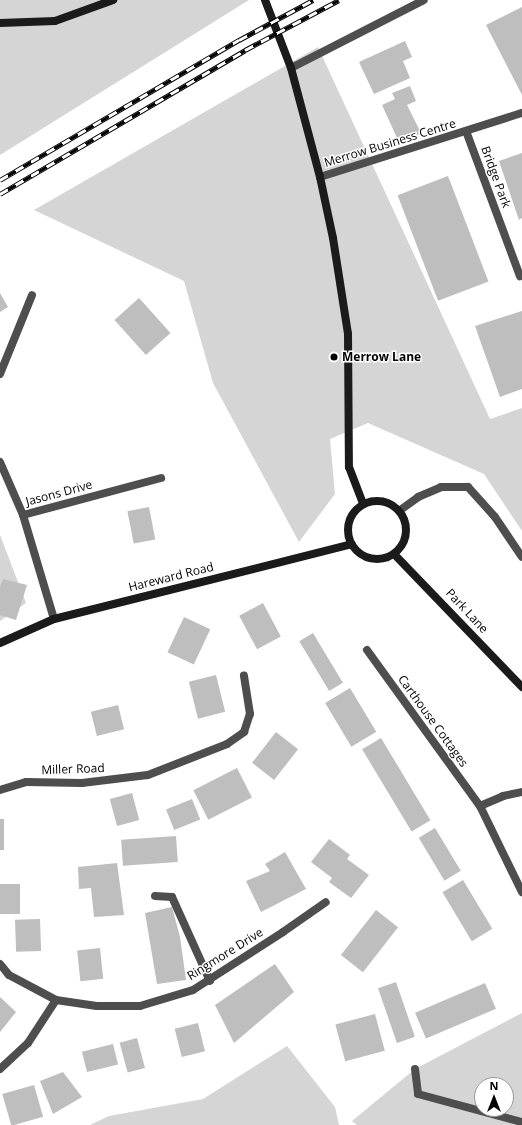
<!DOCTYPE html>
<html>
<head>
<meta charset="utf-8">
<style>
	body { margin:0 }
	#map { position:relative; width:522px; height:1125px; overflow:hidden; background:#fff; font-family:"Open Sans",sans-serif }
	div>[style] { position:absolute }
	.green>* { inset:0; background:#d5d5d5 }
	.building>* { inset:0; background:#bebebe; transform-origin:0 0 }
	.lane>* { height:8px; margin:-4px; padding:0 4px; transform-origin:4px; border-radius:4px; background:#4e4e4e }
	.street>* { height:8px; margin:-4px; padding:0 4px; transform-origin:4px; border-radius:4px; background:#4e4e4e }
	.secondary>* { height:8px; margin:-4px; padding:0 4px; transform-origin:4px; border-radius:4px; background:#1b1b1b }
	.secondary>.ring { margin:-4px; padding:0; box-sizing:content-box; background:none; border:8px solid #1b1b1b; border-radius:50% }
	.rail>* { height:4.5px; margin-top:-2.25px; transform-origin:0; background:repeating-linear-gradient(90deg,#fff 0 9px,#000 0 18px); box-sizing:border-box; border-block:1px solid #000 }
	.dots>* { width:11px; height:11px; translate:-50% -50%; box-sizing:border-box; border:2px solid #fff; border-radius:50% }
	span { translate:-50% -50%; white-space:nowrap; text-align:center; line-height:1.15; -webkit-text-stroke:3px #fff; paint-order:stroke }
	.street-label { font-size:12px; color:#000 }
	.poi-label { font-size:12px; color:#000; font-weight:700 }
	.left { translate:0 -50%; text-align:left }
	.north { position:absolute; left:474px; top:1077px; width:40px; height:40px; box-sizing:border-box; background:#fff; border:1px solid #999; border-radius:50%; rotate:0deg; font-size:11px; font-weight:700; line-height:16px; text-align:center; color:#000 }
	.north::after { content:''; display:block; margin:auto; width:14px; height:18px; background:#000; clip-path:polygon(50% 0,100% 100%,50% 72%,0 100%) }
</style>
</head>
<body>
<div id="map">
	<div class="green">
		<i style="clip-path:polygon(0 0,249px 0,0 155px)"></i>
		<i style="clip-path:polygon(318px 47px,490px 419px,522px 408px,522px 531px,484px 474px,368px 423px,330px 439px,335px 494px,299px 542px,213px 383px,184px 281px,34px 210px)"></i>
		<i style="clip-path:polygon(0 535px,26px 603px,0 621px)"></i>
		<i style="clip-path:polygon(evenodd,522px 1013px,522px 1125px,357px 1125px,352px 1121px,415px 1069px,522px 1013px,482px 1085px,506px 1085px,506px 1109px,482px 1109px,482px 1085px)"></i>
		<i style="clip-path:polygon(287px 1046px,335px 1107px,339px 1125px,90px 1125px,109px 1116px,203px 1099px)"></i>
	</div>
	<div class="building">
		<i style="clip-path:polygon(522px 7px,522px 95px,486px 25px)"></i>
		<i style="clip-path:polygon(405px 41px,412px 57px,403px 61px,410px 78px,374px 94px,359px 62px)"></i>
		<i style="clip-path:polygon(410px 86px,416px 101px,407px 105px,421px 133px,407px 140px,405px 135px,397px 138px,382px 105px,395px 99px,392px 93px)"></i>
		<i style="clip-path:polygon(522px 153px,522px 218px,519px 220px,499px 161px)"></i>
		<i style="left:448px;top:176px;width:113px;height:54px;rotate:69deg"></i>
		<i style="clip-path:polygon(0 293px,8px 307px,0 312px)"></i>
		<i style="left:139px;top:298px;width:47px;height:33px;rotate:48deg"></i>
		<i style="clip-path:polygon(522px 311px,522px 389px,500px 397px,475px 326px)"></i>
		<i style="left:149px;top:507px;width:33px;height:22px;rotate:79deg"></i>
		<i style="clip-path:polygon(3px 579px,27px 585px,16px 620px,0 615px,0 587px)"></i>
		<i style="left:263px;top:603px;width:38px;height:27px;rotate:62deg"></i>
		<i style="left:184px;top:617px;width:29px;height:39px;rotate:25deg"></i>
		<i style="left:313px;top:633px;width:58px;height:16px;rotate:59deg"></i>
		<i style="left:216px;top:675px;width:38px;height:28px;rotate:76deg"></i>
		<i style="left:350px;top:688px;width:51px;height:29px;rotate:59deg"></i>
		<i style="left:118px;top:705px;width:25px;height:28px;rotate:76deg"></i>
		<i style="left:276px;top:732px;width:28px;height:39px;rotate:38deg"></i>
		<i style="left:381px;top:738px;width:96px;height:22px;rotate:59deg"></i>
		<i style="left:237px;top:768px;width:33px;height:49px;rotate:63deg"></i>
		<i style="left:132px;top:793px;width:28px;height:23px;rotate:75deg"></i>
		<i style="left:192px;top:799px;width:22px;height:28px;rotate:68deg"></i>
		<i style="left:0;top:819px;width:4px;height:31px"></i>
		<i style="left:435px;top:828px;width:50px;height:19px;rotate:59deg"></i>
		<i style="left:176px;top:836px;width:26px;height:55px;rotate:86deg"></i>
		<i style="clip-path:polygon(329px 839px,350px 855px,347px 859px,369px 875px,351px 898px,329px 882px,332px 878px,311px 862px)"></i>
		<i style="clip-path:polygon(285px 852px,306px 889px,261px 912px,246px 881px,270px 871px,265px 864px)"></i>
		<i style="clip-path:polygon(117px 863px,124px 915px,94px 917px,91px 888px,79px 889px,78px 867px)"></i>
		<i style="left:463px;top:880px;width:57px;height:24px;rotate:59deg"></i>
		<i style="left:0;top:884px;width:20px;height:30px"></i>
		<i style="clip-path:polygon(172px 907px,180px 937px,186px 980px,157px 984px,145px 913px)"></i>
		<i style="left:376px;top:910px;width:28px;height:57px;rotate:38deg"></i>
		<i style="left:40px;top:919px;width:32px;height:25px;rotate:88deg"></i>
		<i style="left:100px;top:948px;width:31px;height:23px;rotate:84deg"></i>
		<i style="clip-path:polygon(275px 964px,294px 992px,234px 1043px,215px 1005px)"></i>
		<i style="left:396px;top:982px;width:58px;height:19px;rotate:71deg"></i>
		<i style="left:485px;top:983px;width:28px;height:76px;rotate:67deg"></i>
		<i style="clip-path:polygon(0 997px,16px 1012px,0 1032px)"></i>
		<i style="left:375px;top:1014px;width:38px;height:41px;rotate:75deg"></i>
		<i style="left:198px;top:1023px;width:29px;height:24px;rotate:76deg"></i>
		<i style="left:137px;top:1038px;width:31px;height:18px;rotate:75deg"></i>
		<i style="left:113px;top:1044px;width:21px;height:32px;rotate:76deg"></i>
		<i style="clip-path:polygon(63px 1072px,82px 1097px,53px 1114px,40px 1081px)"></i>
		<i style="left:34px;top:1085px;width:33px;height:33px;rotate:74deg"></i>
	</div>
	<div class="lane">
		<i style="left:466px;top:131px;width:155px;rotate:69.6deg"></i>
		<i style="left:320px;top:177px;width:212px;rotate:-17.6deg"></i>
		<i style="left:155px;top:896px;width:17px;rotate:3deg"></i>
		<i style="left:172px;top:897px;width:92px;rotate:65.7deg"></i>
		<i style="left:283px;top:932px;width:52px;rotate:-34.9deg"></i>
		<i style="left:415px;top:1069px;width:25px;rotate:83deg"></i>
		<i style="left:418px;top:1094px;width:108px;rotate:15.1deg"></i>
	</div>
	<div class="street">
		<i style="left:291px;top:68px;width:149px;rotate:-27.1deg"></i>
		<i style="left:0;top:374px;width:85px;rotate:-67.9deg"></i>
		<i style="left:0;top:462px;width:58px;rotate:66.5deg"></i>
		<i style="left:399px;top:511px;width:24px;rotate:-36deg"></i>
		<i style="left:418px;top:497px;width:25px;rotate:-23deg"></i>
		<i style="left:441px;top:487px;width:27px"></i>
		<i style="left:468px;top:487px;width:40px;rotate:48deg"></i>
		<i style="left:495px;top:517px;width:48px;rotate:56deg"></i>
		<i style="left:54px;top:619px;width:109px;rotate:-106.6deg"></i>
		<i style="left:23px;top:515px;width:143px;rotate:-15deg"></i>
		<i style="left:367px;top:650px;width:193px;rotate:54.1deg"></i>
		<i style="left:480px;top:806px;width:96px;rotate:64deg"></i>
		<i style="left:0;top:790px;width:27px;rotate:-17deg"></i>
		<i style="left:26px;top:782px;width:56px;rotate:1deg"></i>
		<i style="left:82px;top:783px;width:66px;rotate:-6.9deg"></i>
		<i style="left:148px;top:775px;width:85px;rotate:-21.4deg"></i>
		<i style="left:227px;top:744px;width:21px;rotate:-35deg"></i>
		<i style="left:244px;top:732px;width:19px;rotate:-72deg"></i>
		<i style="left:250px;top:714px;width:39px;rotate:-99deg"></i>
		<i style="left:480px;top:806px;width:25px;rotate:-23deg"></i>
		<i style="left:503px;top:796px;width:19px;rotate:-12deg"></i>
		<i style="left:0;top:964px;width:14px;rotate:51deg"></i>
		<i style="left:9px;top:975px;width:53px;rotate:28deg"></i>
		<i style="left:56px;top:1000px;width:41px;rotate:8.3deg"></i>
		<i style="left:97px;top:1006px;width:43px"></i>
		<i style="left:140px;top:1006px;width:55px;rotate:-16.8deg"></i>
		<i style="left:193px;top:990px;width:107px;rotate:-32.8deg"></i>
		<i style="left:0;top:1069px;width:38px;rotate:-43deg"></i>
		<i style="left:28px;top:1043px;width:51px;rotate:-56.9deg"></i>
	</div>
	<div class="secondary">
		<i style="left:265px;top:0;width:73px;rotate:69.1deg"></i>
		<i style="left:291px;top:68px;width:113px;rotate:75.1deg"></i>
		<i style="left:320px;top:177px;width:62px;rotate:78deg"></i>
		<i style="left:333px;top:238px;width:97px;rotate:81.1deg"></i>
		<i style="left:348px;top:334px;width:133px;rotate:89.6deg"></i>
		<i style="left:349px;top:467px;width:40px;rotate:69deg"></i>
		<i style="left:0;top:23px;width:55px;rotate:-2.1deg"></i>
		<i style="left:55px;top:21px;width:62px;rotate:-19.9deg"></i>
		<i class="ring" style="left:348px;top:501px;width:50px;height:50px"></i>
		<i style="left:394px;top:554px;width:185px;rotate:46.1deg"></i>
		<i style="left:0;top:643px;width:59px;rotate:-24deg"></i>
		<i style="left:54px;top:619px;width:307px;rotate:-14.1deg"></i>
	</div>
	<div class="rail">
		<i style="left:0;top:180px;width:277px;rotate:-30.4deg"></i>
		<i style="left:239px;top:40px;width:84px;rotate:-28.4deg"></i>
		<i style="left:0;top:194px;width:284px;rotate:-30.4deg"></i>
		<i style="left:245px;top:50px;width:106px;rotate:-28deg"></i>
	</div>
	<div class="dots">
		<i style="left:334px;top:357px;background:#000"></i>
	</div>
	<div class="street-label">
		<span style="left:390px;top:143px;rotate:-17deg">Merrow Business Centre</span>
		<span style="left:496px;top:177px;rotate:70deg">Bridge Park</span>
		<span style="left:59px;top:493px;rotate:-15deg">Jasons Drive</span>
		<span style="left:171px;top:577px;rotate:-14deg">Hareward Road</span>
		<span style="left:467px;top:611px;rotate:47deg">Park Lane</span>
		<span style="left:433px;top:721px;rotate:54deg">Carthouse Cottages</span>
		<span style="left:73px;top:769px;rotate:-2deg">Miller Road</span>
		<span style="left:225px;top:954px;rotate:-32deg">Ringmore Drive</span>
	</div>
	<div class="poi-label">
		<span class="left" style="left:342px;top:357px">Merrow Lane</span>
	</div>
	<div class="north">N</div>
</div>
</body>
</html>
